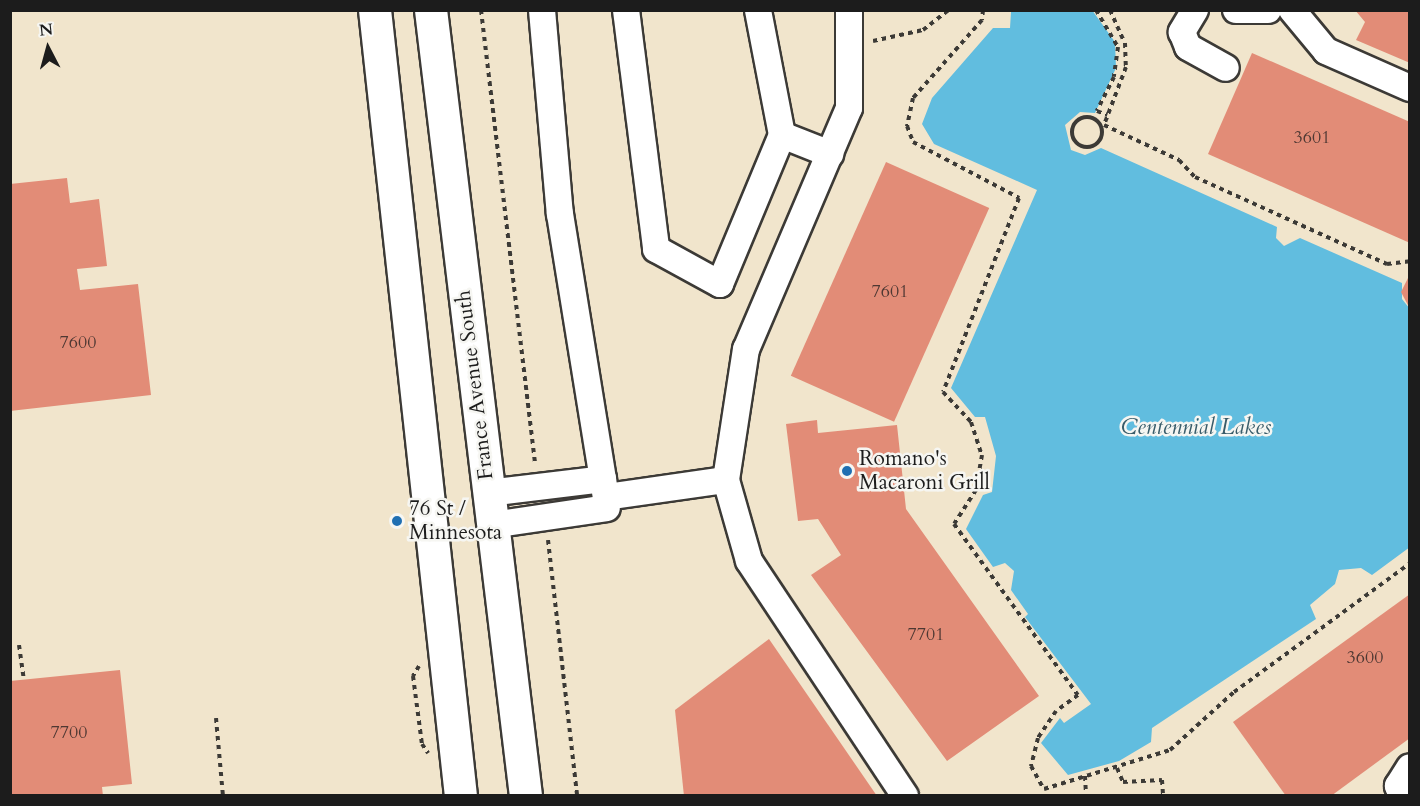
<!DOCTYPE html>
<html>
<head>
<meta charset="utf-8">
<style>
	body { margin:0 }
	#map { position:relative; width:1420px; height:806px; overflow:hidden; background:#f1e5cc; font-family:Cardo,serif }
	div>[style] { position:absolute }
	.water>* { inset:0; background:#61bddf }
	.building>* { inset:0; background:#e28c77; transform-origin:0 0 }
	.path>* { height:4px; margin-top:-2px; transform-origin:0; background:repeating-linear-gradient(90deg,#3c3a36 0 4.5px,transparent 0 9px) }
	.path>.ring { margin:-2px; padding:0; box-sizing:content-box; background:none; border:4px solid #3c3a36; border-radius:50% }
	.roads { filter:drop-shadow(2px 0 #3c3a36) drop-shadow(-2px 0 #3c3a36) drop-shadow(0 2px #3c3a36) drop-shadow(0 -2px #3c3a36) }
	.minor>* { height:26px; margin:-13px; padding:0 13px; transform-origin:13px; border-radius:13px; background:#fff }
	.major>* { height:32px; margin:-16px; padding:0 16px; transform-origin:16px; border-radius:16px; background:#fff }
	.dots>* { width:16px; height:16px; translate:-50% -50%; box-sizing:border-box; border:3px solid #f6f6f2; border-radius:50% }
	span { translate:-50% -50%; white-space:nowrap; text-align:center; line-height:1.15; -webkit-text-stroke:5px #f6f6f2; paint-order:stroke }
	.number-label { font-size:18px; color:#4e3833 }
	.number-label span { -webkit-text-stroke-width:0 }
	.street-label { font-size:21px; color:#1c1c1c }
	.poi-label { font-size:21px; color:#1c1c1c }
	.left { translate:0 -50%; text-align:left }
	.water-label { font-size:22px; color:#385c6a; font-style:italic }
	.frame { position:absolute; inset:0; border:12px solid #1c1c1c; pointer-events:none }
	.north { position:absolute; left:18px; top:18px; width:60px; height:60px; -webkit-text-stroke:4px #f6f6f2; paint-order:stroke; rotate:354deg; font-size:16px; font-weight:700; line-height:24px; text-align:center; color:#1c1c1c }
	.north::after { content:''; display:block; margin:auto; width:21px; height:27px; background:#1c1c1c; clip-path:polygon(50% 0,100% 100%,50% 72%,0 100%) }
</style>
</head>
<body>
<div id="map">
	<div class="water">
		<i style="clip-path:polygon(1092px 10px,1115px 42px,1116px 68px,1095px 113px,1080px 112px,1065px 125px,1071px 150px,1085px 155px,1101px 148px,1277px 227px,1276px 238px,1284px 246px,1300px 238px,1402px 283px,1402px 299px,1410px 309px,1410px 547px,1372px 575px,1361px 568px,1339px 570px,1335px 584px,1310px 605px,1316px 619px,1152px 728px,1151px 742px,1119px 761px,1068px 775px,1041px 743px,1060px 718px,1064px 723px,1091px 704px,1025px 617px,1028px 614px,1011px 590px,1014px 571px,1005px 563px,993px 567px,966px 529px,983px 495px,992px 492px,996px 456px,985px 417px,975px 417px,951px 388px,1037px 190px,934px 144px,922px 124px,932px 98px,993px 28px,1010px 28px,1011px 12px)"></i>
	</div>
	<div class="building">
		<i style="clip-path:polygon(1355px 10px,1410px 10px,1410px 63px,1356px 40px,1365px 22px)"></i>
		<i style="clip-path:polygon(1252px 53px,1410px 122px,1410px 243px,1208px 154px)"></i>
		<i style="left:886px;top:162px;width:113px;height:234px;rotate:24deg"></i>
		<i style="clip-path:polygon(67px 178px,70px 203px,99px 199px,107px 266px,77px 269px,80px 290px,138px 284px,151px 395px,10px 411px,10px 184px)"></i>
		<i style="clip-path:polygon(1410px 274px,1410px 309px,1401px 292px)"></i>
		<i style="clip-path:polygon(817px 420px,818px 433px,897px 425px,906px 509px,1039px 696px,947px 761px,811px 575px,841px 555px,818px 519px,798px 521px,786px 424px)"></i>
		<i style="clip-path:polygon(1410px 594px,1410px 738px,1331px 796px,1286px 796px,1233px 722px)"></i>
		<i style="clip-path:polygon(769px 639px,877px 796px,684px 796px,675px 710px)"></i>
		<i style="clip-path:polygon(120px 670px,132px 784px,102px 787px,103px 796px,10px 796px,10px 681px)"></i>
	</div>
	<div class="path">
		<i style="left:481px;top:10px;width:458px;rotate:83.2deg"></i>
		<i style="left:983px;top:10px;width:10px;rotate:96deg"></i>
		<i style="left:982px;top:20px;width:104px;rotate:131.5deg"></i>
		<i style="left:913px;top:98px;width:29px;rotate:102deg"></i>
		<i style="left:907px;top:126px;width:17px;rotate:69deg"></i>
		<i style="left:913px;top:142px;width:120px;rotate:27.8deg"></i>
		<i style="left:1019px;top:198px;width:208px;rotate:111.4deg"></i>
		<i style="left:943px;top:392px;width:41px;rotate:47deg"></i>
		<i style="left:971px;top:422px;width:35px;rotate:72deg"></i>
		<i style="left:982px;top:455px;width:36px;rotate:100deg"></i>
		<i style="left:976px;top:490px;width:40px;rotate:122.9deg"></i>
		<i style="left:954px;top:524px;width:211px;rotate:54.1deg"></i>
		<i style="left:1078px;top:695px;width:27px;rotate:144deg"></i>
		<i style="left:1056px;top:711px;width:32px;rotate:124deg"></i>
		<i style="left:1038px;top:738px;width:29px;rotate:104deg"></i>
		<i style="left:1031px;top:766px;width:26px;rotate:61deg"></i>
		<i style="left:1044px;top:789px;width:132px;rotate:-17.2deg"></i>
		<i style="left:1170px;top:750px;width:86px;rotate:-42.2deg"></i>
		<i style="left:1234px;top:692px;width:218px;rotate:-36.2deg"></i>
		<i style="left:1096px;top:10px;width:43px;rotate:59.3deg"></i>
		<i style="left:1118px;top:47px;width:30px;rotate:98deg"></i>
		<i style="left:1114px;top:77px;width:38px;rotate:117deg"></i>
		<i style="left:1097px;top:111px;width:11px;rotate:22deg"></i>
		<i style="left:1110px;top:10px;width:36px;rotate:66deg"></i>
		<i style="left:1125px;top:43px;width:24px;rotate:88deg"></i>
		<i style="left:1126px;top:67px;width:62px;rotate:110.8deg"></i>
		<i style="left:1104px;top:125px;width:83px;rotate:25deg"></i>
		<i style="left:1179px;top:160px;width:23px;rotate:47deg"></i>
		<i style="left:1195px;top:177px;width:211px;rotate:24.4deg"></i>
		<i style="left:1387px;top:264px;width:23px;rotate:-7deg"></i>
		<i style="left:873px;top:41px;width:51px;rotate:-12.4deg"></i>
		<i style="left:923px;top:30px;width:33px;rotate:-38deg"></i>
		<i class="ring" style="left:1072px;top:117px;width:26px;height:26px"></i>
		<i style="left:548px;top:540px;width:258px;rotate:83.5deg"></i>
		<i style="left:19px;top:645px;width:35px;rotate:82deg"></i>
		<i style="left:419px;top:666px;width:12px;rotate:121deg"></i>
		<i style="left:413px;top:676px;width:69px;rotate:82.5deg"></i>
		<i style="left:422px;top:744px;width:11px;rotate:56deg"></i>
		<i style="left:216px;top:718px;width:78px;rotate:84.9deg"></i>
		<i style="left:1117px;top:768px;width:15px;rotate:67deg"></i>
		<i style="left:1123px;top:782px;width:39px;rotate:-3deg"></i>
		<i style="left:1162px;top:780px;width:16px;rotate:86deg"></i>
		<i style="left:1085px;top:776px;width:20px;rotate:87deg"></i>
	</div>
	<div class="roads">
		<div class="minor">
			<i style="left:542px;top:10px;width:205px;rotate:85deg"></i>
			<i style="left:560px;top:214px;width:287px;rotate:80.8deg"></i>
			<i style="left:606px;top:497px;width:121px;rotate:-8.1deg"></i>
			<i style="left:626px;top:10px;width:241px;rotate:82.8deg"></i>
			<i style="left:656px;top:249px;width:73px;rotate:28.7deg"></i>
			<i style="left:720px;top:284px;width:161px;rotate:-67.4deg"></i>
			<i style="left:782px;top:135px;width:127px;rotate:-100.9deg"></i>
			<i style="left:849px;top:10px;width:98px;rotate:90deg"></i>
			<i style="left:849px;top:108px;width:262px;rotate:113.1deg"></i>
			<i style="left:746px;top:349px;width:133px;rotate:98.7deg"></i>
			<i style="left:726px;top:480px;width:84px;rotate:74.1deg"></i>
			<i style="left:749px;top:561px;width:282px;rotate:56.4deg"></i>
			<i style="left:1195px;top:10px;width:26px;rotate:121deg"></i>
			<i style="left:1182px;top:32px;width:16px;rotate:68deg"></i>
			<i style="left:1188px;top:47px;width:43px;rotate:28.9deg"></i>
			<i style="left:1236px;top:10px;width:32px"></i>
			<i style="left:1292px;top:10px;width:53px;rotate:50.3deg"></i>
			<i style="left:1326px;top:51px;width:92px;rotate:23.8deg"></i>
			<i style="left:782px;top:135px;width:52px;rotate:21.6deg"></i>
			<i style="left:488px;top:493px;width:116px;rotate:-6.9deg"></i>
			<i style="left:492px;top:525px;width:116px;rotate:-8.4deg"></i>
			<i style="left:1402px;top:796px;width:11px;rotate:-112deg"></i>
			<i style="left:1398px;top:786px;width:22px;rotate:-58deg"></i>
		</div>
		<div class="major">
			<i style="left:375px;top:10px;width:791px;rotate:83.76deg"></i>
			<i style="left:431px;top:10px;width:792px;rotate:83.11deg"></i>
		</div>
	</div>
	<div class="dots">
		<i style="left:847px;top:471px;background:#1f6fb2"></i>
		<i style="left:397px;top:521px;background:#1f6fb2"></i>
	</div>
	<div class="number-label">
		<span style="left:1312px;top:138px">3601</span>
		<span style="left:890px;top:292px">7601</span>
		<span style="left:78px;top:343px">7600</span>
		<span style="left:926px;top:635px">7701</span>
		<span style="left:1365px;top:658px">3600</span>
		<span style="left:69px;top:733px">7700</span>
	</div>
	<div class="street-label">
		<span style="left:475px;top:385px;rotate:-97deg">France Avenue South</span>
	</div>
	<div class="poi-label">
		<span class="left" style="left:859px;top:471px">Romano's<br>Macaroni Grill</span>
		<span class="left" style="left:409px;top:521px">76 St /<br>Minnesota</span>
	</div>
	<div class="water-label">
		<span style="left:1196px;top:428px">Centennial Lakes</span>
	</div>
	<div class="frame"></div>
	<div class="north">N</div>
</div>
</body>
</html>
